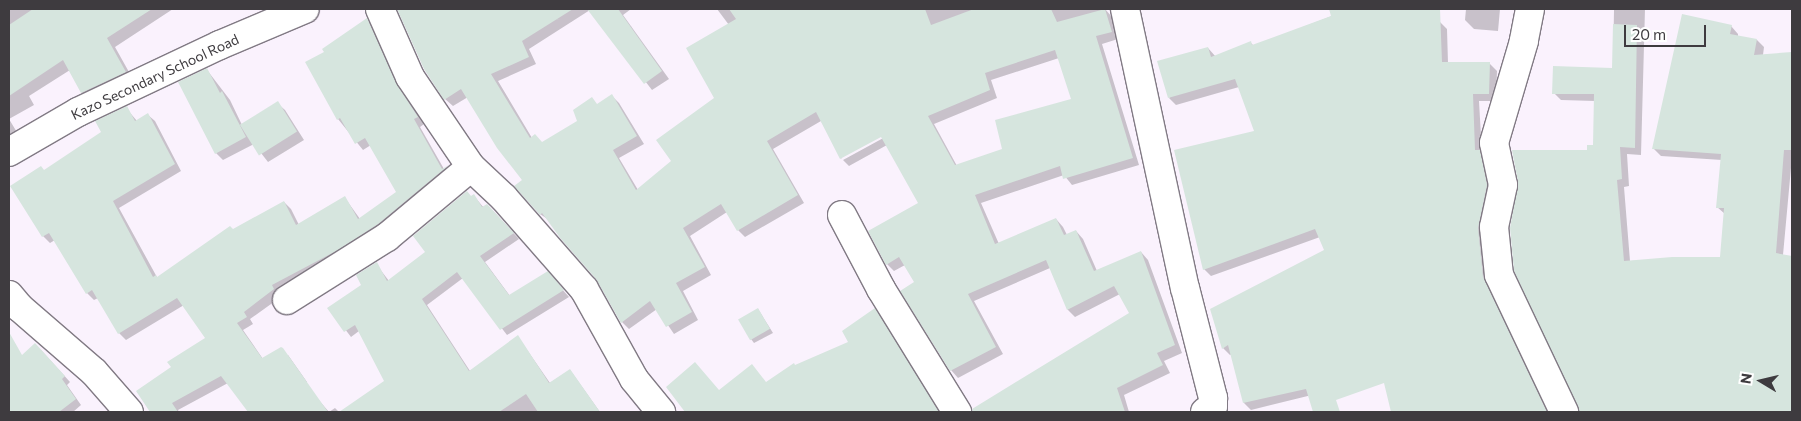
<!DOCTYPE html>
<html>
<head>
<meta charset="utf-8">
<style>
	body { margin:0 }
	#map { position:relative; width:1801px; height:421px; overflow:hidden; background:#faf2fd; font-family:Commissioner,sans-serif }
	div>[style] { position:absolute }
	.shadow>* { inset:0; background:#0003 }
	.building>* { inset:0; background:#d6e5de; transform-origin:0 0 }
	.roads { filter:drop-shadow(1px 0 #817a84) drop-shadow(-1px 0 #817a84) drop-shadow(0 1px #817a84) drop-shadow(0 -1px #817a84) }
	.minor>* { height:28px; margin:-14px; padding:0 14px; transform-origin:14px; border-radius:14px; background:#fff }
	span { translate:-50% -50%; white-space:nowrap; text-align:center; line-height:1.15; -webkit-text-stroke:4px #fff; paint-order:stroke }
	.street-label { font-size:14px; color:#3e3b3f }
	.frame { position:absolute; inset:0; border:10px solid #3e3b3f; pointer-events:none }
	.north { position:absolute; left:1736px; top:356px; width:50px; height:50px; -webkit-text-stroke:4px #fff; paint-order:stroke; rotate:279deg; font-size:14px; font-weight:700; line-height:20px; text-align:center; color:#3e3b3f }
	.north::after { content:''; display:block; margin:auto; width:18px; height:22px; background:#3e3b3f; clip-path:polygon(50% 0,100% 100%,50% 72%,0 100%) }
	.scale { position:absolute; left:1624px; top:25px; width:82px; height:22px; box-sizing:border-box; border:2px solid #3e3b3f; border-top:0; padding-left:6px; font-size:15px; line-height:18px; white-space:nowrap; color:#3e3b3f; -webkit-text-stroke:4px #fff; paint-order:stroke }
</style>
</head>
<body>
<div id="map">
	<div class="shadow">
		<i style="clip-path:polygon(9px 9px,67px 9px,70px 13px,77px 9px,173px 9px,115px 47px,134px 81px,91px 101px,82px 93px,70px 70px,29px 96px,34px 105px,9px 119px,18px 134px,9px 140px)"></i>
		<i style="clip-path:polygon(evenodd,398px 9px,631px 9px,623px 15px,669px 79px,652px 90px,590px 10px,529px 49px,536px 64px,498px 81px,532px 138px,543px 143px,578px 122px,612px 96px,619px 103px,644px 144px,619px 158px,638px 190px,673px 161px,716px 98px,729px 25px,717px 9px,835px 9px,847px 29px,879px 9px,1105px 9px,1112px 17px,1118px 39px,1102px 44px,1139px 165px,1072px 185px,1064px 175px,981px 203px,999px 244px,1056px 219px,1063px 227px,1067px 235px,1076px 231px,1083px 239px,1097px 271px,1141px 252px,1148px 260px,1182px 353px,1164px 361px,1170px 373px,1124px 395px,1129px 412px,975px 412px,974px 410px,1131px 314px,1120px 294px,1075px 317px,1068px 310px,1050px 268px,974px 301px,1003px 354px,958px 378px,951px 370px,916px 282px,905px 265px,894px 271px,887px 264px,919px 203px,887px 145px,849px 166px,843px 160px,887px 136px,886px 133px,842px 157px,842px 159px,821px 121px,773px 149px,804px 203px,745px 237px,738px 230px,727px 212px,690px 236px,711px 275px,683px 291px,698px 320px,674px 334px,657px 309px,629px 329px,622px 322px,597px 278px,549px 220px,540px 214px,523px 181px,468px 97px,453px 106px,445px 99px,425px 69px,398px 9px,1059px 58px,1073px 100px,1004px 150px,957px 166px,934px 124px,997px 98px,991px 80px,1059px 58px)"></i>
		<i style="clip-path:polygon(1331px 9px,1396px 9px,1398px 15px,1440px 22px,1447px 29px,1448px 63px,1489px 63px,1497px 71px,1496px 101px,1479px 101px,1482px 154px,1487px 159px,1494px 193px,1485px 236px,1550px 412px,1392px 412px,1391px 405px,1422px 368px,1251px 410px,1244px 403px,1232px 354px,1230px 355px,1223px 348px,1326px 251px,1320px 237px,1211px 276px,1204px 269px,1256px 132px,1239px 87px,1176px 105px,1169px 98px,1208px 48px,1216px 57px,1251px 43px,1254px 46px,1332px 16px)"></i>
		<i style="clip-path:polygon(1466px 9px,1500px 9px,1498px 31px,1474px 29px,1465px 20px)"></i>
		<i style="clip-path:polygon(1614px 9px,1645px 9px,1641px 155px,1627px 154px,1629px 186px,1624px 187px,1630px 261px,1721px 258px,1725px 214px,1717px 207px,1722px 160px,1661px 156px,1654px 149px,1731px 26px,1738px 34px,1738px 37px,1757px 40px,1764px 47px,1763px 55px,1792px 53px,1792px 157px,1783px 255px,1792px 257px,1792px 412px,1581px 412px,1589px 151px,1594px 146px,1595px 101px,1561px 100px,1554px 93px,1613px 69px)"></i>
		<i style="clip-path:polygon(367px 20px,374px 27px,402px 92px,424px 124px,420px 127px,444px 169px,448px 167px,454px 173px,250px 319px,253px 324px,243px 330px,263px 359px,288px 355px,307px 382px,258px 412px,251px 412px,228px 383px,178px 410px,179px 412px,154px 412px,140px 390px,172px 368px,207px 338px,184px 305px,126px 340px,119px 333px,98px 298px,94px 300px,87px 293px,55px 240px,50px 243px,43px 236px,44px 171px,103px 133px,126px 108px,137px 121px,148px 115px,155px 121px,181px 171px,119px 208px,158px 279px,233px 230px,284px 202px,291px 209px,299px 225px,345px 198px,360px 219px,398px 193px,371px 145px,363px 150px,338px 119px,325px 52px)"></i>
		<i style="clip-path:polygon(207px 70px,230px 100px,242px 125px,277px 103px,285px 110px,304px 140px,268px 162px,254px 144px,223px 160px,216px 153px)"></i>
		<i style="clip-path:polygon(474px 196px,484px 208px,493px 211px,519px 239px,485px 262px,510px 296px,553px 279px,569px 297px,507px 335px,463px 278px,427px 305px,470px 371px,518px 337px,550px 383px,570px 370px,600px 412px,430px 412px,428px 409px,423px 412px,341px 412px,386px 382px,359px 331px,351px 337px,329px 308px,363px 285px,376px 264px,389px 281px,426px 253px)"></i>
		<i style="clip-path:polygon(758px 309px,773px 333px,754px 343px,751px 339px)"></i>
		<i style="clip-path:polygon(874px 310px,881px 316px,940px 412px,696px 412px,694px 410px,689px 412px,684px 407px,720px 391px,767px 383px,796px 367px,850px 343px)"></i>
		<i style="clip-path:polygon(41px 350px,70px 382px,67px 385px,81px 405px,73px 412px,9px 411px,9px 367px)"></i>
		<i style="clip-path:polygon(317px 398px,329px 412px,299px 412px)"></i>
		<i style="clip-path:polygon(335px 408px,339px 412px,329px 412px)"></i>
	</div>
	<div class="building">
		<i style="clip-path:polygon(33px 9px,152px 9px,107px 38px,126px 72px,81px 93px,63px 60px,9px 96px,9px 25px)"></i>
		<i style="clip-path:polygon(evenodd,397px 9px,573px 9px,522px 41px,529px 57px,491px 74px,530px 138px,535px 134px,542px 142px,577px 121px,573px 110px,592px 97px,597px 104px,612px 94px,637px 136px,613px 150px,636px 190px,671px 161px,656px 140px,714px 98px,686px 48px,736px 19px,729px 9px,925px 9px,931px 25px,974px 9px,1051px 9px,1057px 22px,1105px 9px,1112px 32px,1096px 36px,1133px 158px,1063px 179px,1060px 166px,975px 195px,995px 244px,1056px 218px,1064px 235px,1076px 230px,1094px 271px,1141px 251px,1175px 345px,1157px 353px,1163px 365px,1117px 388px,1125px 412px,973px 412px,972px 409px,1129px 313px,1114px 286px,1067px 310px,1046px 260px,968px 294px,996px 347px,950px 371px,900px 291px,914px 282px,899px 257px,886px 265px,868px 231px,918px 203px,881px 137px,840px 159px,816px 112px,767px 141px,798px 195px,737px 231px,721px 204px,683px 228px,705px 267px,676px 283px,692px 312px,666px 327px,650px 301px,621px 323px,596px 279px,561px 239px,542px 213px,540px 215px,514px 186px,522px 180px,497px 148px,461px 89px,444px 100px,424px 69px,397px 9px,1055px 50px,1071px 99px,995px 120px,1002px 149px,955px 165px,928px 116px,990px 90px,985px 73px,1055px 50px)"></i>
		<i style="clip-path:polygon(587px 9px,618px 9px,662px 71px,644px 84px)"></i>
		<i style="clip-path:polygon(1329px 9px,1440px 9px,1442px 62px,1490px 62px,1489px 94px,1473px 94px,1475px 150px,1480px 150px,1487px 185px,1478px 228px,1483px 277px,1547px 412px,1391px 412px,1384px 383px,1336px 400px,1340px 412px,1313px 412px,1306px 389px,1243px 403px,1228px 345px,1222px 349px,1210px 309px,1324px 250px,1315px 229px,1203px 270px,1174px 150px,1254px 131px,1235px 79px,1168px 98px,1157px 61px,1208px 47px,1211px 57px,1251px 41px,1252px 45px,1331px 16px)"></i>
		<i style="clip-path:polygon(1682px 14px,1732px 25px,1730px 34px,1757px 39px,1754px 55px,1792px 52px,1792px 150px,1784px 150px,1776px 253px,1792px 256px,1792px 412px,1579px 412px,1514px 271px,1510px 228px,1518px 182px,1512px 150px,1587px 150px,1587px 145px,1593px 145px,1594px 94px,1552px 94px,1553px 66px,1612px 68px,1613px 24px,1637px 25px,1635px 148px,1620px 147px,1622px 179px,1617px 180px,1624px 261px,1672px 257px,1720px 257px,1724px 208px,1716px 208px,1721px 154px,1652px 149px)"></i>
		<i style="clip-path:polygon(367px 18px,396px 83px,418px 117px,414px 119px,442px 169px,449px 165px,378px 224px,338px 250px,272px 285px,274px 289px,244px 312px,247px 317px,237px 323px,262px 358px,281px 347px,283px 348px,328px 412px,248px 412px,221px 376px,172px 403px,178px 412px,150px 412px,136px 391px,171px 367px,167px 362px,205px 338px,177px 298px,118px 334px,92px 290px,86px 294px,49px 233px,42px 237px,10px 186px,41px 166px,44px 170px,101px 132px,95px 121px,127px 106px,135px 121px,148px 113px,175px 164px,113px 201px,153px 277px,156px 275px,157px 277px,230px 226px,233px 229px,284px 201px,296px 225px,345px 196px,358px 219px,396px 192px,365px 138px,355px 144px,340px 118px,337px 120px,305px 62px,324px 52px,322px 49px)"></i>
		<i style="clip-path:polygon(207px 68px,220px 93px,222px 91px,246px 137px,215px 154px,178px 82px)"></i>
		<i style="left:278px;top:101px;width:36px;height:45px;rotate:58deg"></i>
		<i style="clip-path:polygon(467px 191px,471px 196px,474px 194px,482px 207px,487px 204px,514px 233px,480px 256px,509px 295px,548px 271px,564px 290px,500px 330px,457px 272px,422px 299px,469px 371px,518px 335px,549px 383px,570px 369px,600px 412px,538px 412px,526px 394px,499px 412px,339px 412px,384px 381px,355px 325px,344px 332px,327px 308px,361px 285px,356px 275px,377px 262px,387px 281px,425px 252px,413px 236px)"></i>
		<i style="left:758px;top:308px;width:24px;height:23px;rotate:60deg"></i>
		<i style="clip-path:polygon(875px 308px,939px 412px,685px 412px,666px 387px,695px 362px,719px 390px,752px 364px,766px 382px,794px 363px,795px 365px,848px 342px,842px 331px)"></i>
		<i style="clip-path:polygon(9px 332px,22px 355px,35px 343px,65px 376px,62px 379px,76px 399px,59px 412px,9px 412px)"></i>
	</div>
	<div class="roads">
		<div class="minor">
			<i style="left:380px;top:9px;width:74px;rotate:66.2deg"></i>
			<i style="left:410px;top:77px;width:109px;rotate:55.9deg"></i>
			<i style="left:471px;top:167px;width:45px;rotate:43.2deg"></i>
			<i style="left:504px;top:198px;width:121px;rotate:48.7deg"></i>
			<i style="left:584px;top:289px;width:103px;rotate:60.9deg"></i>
			<i style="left:634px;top:379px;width:43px;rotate:50.7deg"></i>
			<i style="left:1125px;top:9px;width:285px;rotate:77.9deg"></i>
			<i style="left:1185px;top:288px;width:114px;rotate:75.7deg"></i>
			<i style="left:1213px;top:398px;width:8px;rotate:90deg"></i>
			<i style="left:1213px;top:406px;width:10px;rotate:143deg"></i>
			<i style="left:1530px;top:9px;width:33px;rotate:101deg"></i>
			<i style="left:1524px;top:41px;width:106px;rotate:106.4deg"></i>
			<i style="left:1494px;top:143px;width:43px;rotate:77.9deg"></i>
			<i style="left:1503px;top:185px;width:43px;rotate:102.1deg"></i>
			<i style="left:1494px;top:227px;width:48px;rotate:84.1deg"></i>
			<i style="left:1499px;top:275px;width:152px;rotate:64.6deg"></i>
			<i style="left:9px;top:152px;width:80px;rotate:-30.1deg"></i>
			<i style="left:78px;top:112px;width:157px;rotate:-25.3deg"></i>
			<i style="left:220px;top:45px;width:92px;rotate:-23deg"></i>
			<i style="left:842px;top:215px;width:84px;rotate:62.2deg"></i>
			<i style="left:881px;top:289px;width:145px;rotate:58.3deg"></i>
			<i style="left:9px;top:295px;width:16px;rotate:50deg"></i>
			<i style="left:19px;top:307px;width:99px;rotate:40.9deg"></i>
			<i style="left:94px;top:372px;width:53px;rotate:48.8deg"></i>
			<i style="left:287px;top:300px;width:118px;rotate:-32.2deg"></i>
			<i style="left:387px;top:237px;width:109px;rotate:-39.8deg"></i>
		</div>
	</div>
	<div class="street-label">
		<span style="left:155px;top:77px;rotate:-25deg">Kazo Secondary School Road</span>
	</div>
	<div class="frame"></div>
	<div class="north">N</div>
	<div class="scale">20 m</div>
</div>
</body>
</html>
